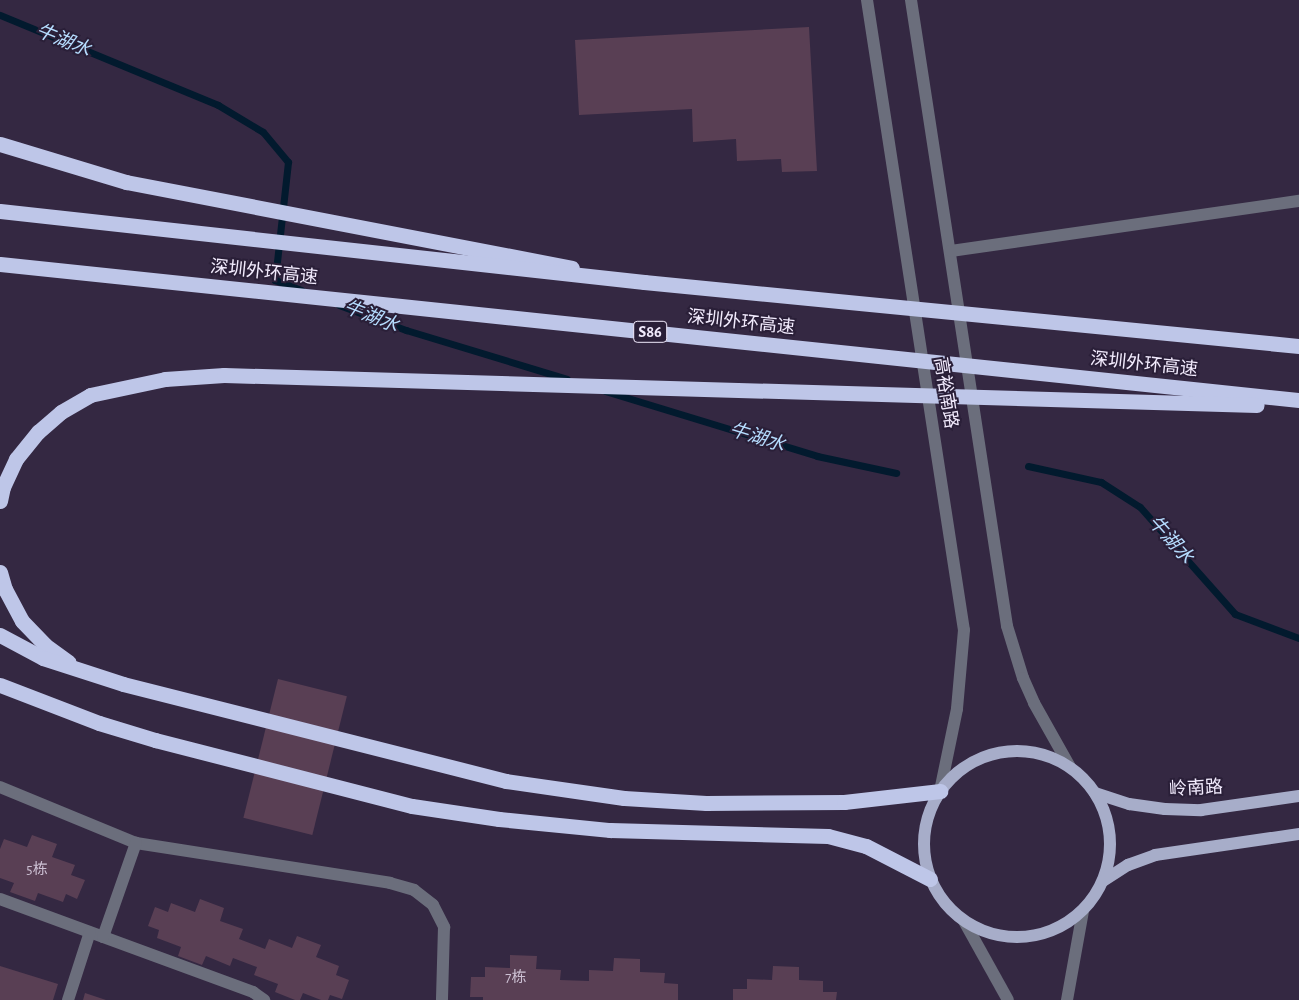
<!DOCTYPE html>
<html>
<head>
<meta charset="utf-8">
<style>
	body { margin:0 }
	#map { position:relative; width:1299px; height:1000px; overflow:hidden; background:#342842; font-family:"Alegreya Sans","Noto Sans SC",sans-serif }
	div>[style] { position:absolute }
	.stream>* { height:7px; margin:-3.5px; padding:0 3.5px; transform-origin:3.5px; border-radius:3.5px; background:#021a2e }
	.building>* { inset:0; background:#593f54; transform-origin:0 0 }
	.minor>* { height:12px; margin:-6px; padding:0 6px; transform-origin:6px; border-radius:6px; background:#6b6e7c }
	.major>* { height:12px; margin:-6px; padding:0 6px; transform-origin:6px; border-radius:6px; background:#a7adc9 }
	.major>.ring { margin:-6px; padding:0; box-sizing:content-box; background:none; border:12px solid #a7adc9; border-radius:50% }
	.highway>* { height:15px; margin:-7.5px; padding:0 7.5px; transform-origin:7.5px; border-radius:7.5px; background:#bec6e8 }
	.highway-bridge>* { height:15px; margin:-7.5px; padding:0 7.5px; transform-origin:7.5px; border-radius:7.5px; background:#bec6e8 }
	span { translate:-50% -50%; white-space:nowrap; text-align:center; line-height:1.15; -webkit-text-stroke:4px #2a1f38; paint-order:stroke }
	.number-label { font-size:15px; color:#ccc0d3 }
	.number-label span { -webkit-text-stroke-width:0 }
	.shield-label span { padding:1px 4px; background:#2a1f38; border:1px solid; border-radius:4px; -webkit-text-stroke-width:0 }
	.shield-label { font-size:16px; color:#f2ebfd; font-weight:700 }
	.street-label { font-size:18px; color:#f2ebfd }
	.water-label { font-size:19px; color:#b5dcfe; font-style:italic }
</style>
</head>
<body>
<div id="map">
	<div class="stream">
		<i style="left:0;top:15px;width:236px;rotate:22.4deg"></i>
		<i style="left:218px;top:105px;width:52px;rotate:31deg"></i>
		<i style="left:263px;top:132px;width:39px;rotate:50deg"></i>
		<i style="left:288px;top:162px;width:119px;rotate:96.3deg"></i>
		<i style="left:275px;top:280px;width:28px;rotate:21deg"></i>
		<i style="left:339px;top:305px;width:72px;rotate:20.5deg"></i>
		<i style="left:406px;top:330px;width:168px;rotate:16.9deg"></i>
		<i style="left:605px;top:391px;width:222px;rotate:17deg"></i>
		<i style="left:817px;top:456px;width:81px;rotate:12.1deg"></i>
		<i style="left:1028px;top:466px;width:75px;rotate:12.4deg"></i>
		<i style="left:1101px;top:482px;width:46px;rotate:32.7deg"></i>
		<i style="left:1140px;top:507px;width:143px;rotate:48.4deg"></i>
		<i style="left:1235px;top:614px;width:68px;rotate:20.6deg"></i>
	</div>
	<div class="building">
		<i style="clip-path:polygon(809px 27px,817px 171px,782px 172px,781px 159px,737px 161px,736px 139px,693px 142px,692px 109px,579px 115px,575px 40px)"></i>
		<i style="left:278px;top:679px;width:71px;height:143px;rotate:14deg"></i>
		<i style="clip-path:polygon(32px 835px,57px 844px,52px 857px,75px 865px,71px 875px,85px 880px,77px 899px,66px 894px,63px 902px,38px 893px,35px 901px,10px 892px,14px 883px,0 878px,0 849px,4px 839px,27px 847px)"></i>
		<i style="clip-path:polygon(200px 899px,224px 908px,220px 921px,243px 929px,239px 939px,265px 949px,269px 939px,292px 948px,297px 936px,321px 945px,316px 957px,339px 966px,336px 975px,349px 980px,342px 999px,330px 995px,328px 1000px,321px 1000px,303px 993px,300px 1000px,295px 1000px,275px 992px,278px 984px,254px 975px,257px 967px,233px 958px,230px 966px,206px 956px,202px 965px,178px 956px,181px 947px,157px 938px,159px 930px,148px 926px,155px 907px,168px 912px,171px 903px,195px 912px)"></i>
		<i style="clip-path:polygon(510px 955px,537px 956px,536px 969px,561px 970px,560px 980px,589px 981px,589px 970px,613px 971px,614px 958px,640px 959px,640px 972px,665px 973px,664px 983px,678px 984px,678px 1000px,483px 1000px,483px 997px,470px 997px,471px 977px,485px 977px,485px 967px,510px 968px)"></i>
		<i style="clip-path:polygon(0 966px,58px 984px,53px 1000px,0 1000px)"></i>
		<i style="clip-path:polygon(773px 966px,799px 967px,799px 980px,823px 981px,823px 992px,837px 992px,836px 1000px,733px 1000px,733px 989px,747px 989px,747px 979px,772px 980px)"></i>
		<i style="clip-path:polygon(85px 993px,106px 1000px,83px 1000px)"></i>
	</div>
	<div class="minor">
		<i style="left:867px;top:0;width:637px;rotate:81.25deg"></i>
		<i style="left:964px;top:630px;width:79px;rotate:95.1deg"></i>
		<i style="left:957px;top:709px;width:84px;rotate:101.7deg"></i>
		<i style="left:911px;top:0;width:633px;rotate:81.28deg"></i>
		<i style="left:1007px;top:626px;width:54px;rotate:72.9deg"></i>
		<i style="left:1023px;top:678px;width:27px;rotate:66deg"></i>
		<i style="left:1034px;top:703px;width:73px;rotate:60.6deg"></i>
		<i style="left:951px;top:251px;width:352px;rotate:-8.2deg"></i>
		<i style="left:0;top:787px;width:147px;rotate:22.4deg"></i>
		<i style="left:136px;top:843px;width:257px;rotate:8.9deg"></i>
		<i style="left:390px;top:883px;width:25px;rotate:16deg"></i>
		<i style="left:414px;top:890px;width:24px;rotate:38deg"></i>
		<i style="left:433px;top:905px;width:25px;rotate:63deg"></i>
		<i style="left:444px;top:927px;width:73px;rotate:91.6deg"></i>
		<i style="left:0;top:899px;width:270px;rotate:20.2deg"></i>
		<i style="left:253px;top:992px;width:14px;rotate:36deg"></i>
		<i style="left:964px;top:921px;width:90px;rotate:60.9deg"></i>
		<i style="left:103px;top:937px;width:100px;rotate:-70.7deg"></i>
		<i style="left:68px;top:1000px;width:71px;rotate:-72.1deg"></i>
		<i style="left:1067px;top:1000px;width:90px;rotate:-79.8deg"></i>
	</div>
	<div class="major">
		<i class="ring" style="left:924px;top:751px;width:174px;height:174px"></i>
		<i style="left:1095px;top:793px;width:36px;rotate:18deg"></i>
		<i style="left:1129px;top:804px;width:36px;rotate:8deg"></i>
		<i style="left:1165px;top:809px;width:36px;rotate:2deg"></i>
		<i style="left:1201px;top:810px;width:99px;rotate:-8.1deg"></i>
		<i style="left:1103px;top:881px;width:30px;rotate:-33deg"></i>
		<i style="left:1128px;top:865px;width:29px;rotate:-20deg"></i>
		<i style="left:1155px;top:855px;width:146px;rotate:-8.3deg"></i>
	</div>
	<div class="highway">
		<i style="left:0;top:144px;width:132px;rotate:16.8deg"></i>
		<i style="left:126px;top:182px;width:454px;rotate:10.9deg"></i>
		<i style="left:0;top:501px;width:14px;rotate:-78deg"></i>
		<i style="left:3px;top:487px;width:31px;rotate:-65deg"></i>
		<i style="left:16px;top:459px;width:35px;rotate:-51deg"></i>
		<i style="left:38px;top:432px;width:30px;rotate:-41deg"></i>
		<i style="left:61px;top:412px;width:34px;rotate:-30deg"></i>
		<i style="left:90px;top:395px;width:77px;rotate:-12deg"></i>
		<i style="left:165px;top:379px;width:59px;rotate:-3.9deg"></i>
		<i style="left:0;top:572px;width:18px;rotate:74deg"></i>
		<i style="left:5px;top:589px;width:36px;rotate:62deg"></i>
		<i style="left:22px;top:621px;width:33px;rotate:46deg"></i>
		<i style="left:45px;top:645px;width:29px;rotate:36deg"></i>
		<i style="left:0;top:635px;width:49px;rotate:28.1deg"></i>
		<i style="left:43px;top:658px;width:84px;rotate:18deg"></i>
		<i style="left:123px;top:684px;width:395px;rotate:14.2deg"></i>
		<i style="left:506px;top:781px;width:119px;rotate:8.2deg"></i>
		<i style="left:624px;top:798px;width:82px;rotate:3.5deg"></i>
		<i style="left:706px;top:803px;width:138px;rotate:-0.4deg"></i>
		<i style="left:844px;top:802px;width:97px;rotate:-6.5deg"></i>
		<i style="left:0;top:685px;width:106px;rotate:21deg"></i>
		<i style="left:99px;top:723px;width:59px;rotate:16.9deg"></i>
		<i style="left:155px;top:740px;width:265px;rotate:14.4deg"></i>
		<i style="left:412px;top:806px;width:88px;rotate:8.5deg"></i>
		<i style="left:499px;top:819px;width:112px;rotate:5.7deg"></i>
		<i style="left:610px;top:830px;width:218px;rotate:1.6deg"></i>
		<i style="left:828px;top:836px;width:39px;rotate:15deg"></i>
		<i style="left:866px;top:846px;width:72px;rotate:27.3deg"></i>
	</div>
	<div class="highway-bridge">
		<i style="left:0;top:211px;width:648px;rotate:6.29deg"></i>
		<i style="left:644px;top:282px;width:658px;rotate:5.58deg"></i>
		<i style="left:0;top:264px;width:1306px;rotate:5.98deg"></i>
		<i style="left:224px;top:375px;width:1033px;rotate:1.66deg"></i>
	</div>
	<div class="number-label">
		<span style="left:37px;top:870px">5栋</span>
		<span style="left:516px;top:978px">7栋</span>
	</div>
	<div class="shield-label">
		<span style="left:650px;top:332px">S86</span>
	</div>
	<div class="street-label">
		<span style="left:264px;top:273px;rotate:6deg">深圳外环高速</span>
		<span style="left:741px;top:323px;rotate:6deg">深圳外环高速</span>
		<span style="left:1144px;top:365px;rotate:6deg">深圳外环高速</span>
		<span style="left:945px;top:393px;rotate:81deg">高裕南路</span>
		<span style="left:1196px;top:789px;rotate:-3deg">岭南路</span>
	</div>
	<div class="water-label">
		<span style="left:63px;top:41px;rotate:22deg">牛湖水</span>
		<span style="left:371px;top:317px;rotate:21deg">牛湖水</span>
		<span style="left:757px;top:438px;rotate:17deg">牛湖水</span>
		<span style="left:1170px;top:540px;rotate:48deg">牛湖水</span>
	</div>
</div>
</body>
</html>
